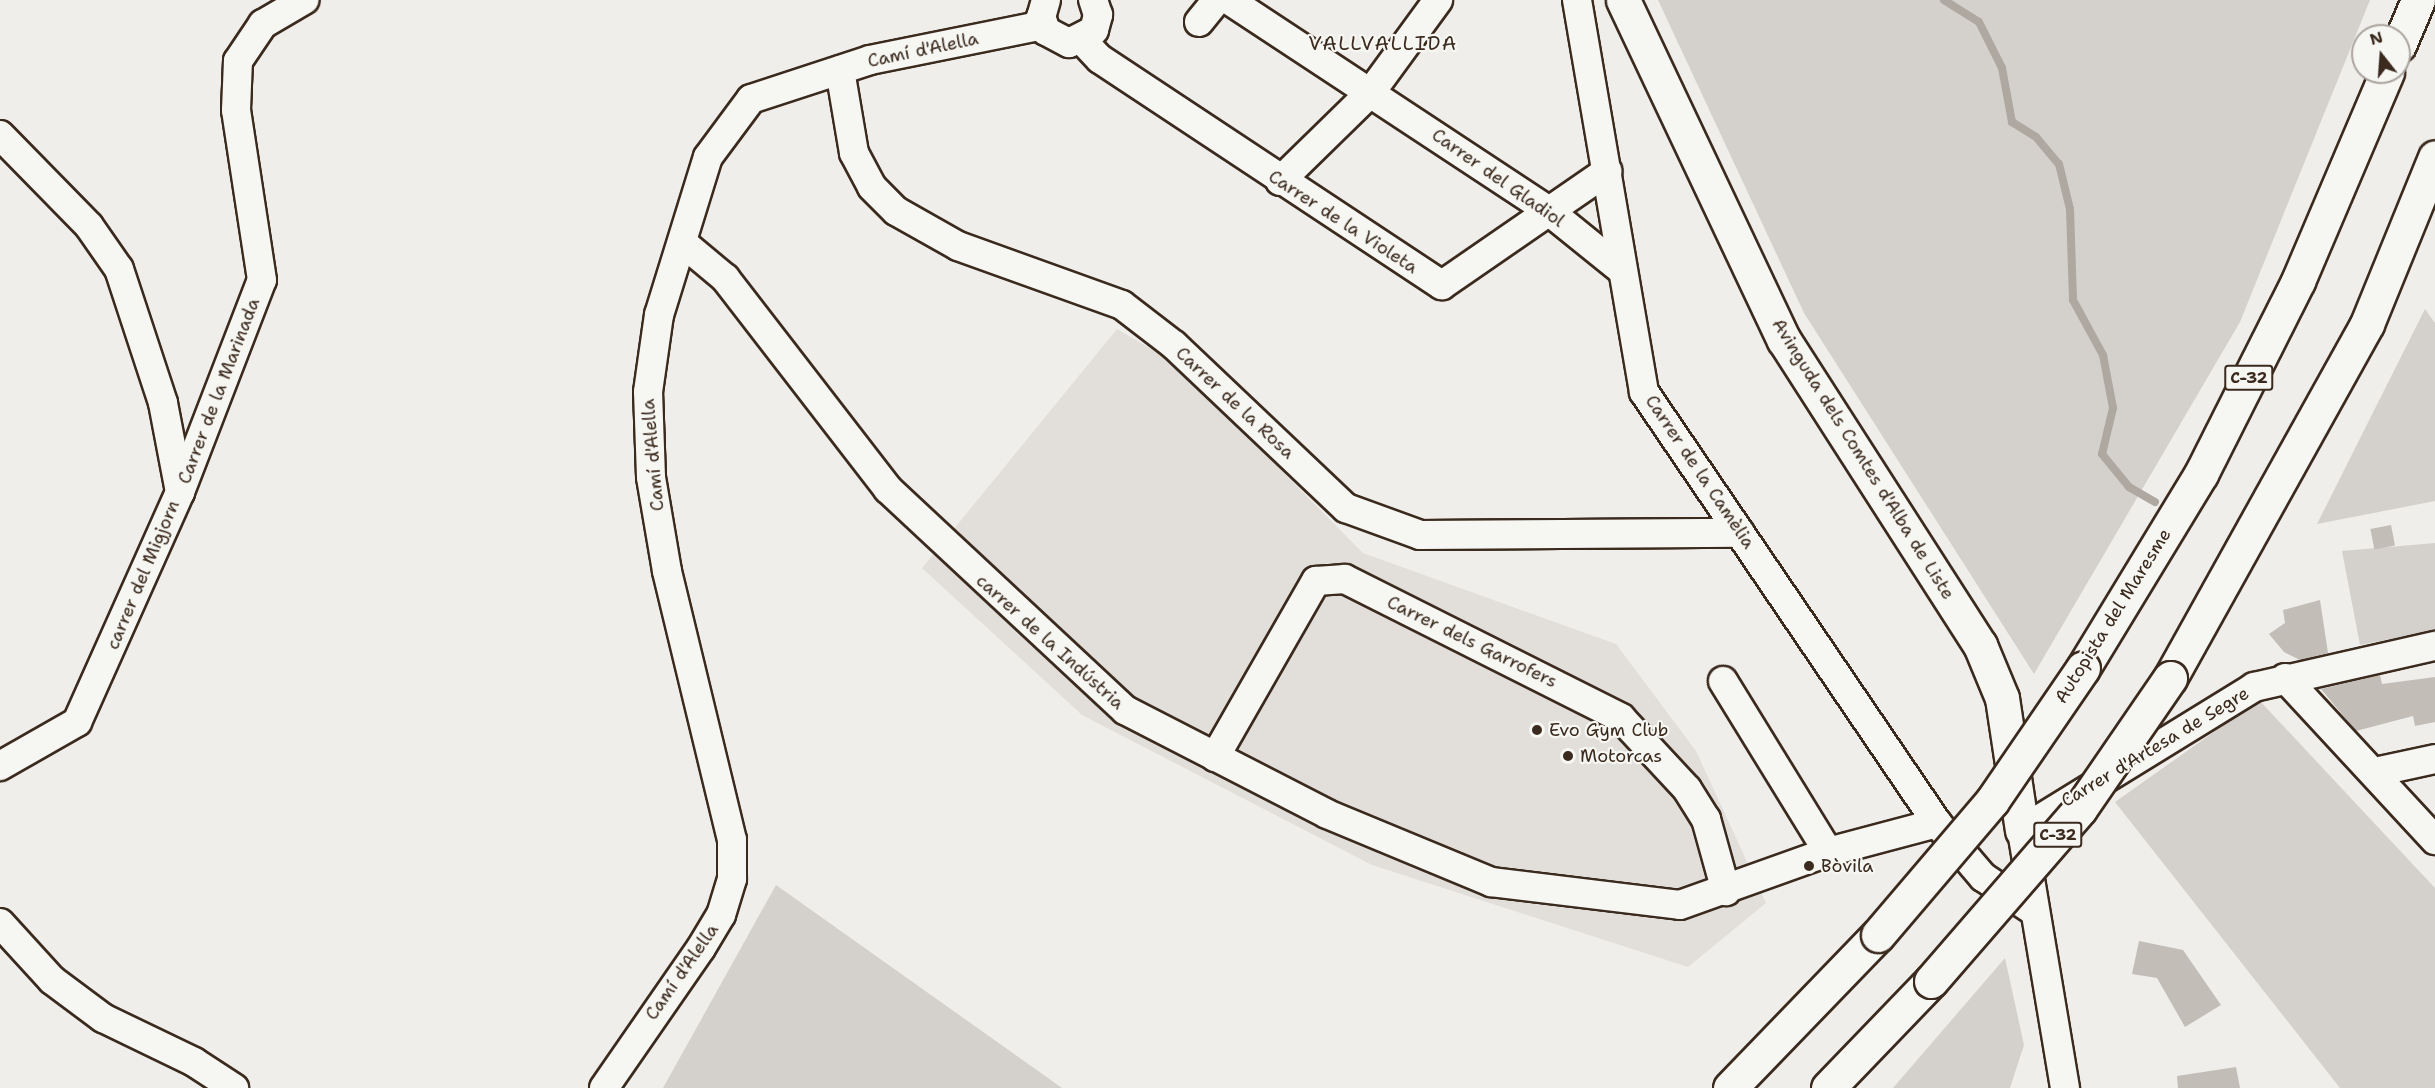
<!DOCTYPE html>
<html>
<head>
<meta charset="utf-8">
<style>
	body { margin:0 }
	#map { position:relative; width:2435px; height:1088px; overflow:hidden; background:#efeeea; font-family:"Shantell Sans",sans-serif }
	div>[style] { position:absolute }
	.built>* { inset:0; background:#e2dfdb }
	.green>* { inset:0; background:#d4d1cc }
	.stream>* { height:8px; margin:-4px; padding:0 4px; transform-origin:4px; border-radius:4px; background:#afa8a1 }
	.building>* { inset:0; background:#c2bdb7; transform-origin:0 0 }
	.roads { filter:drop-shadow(2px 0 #3b2a1e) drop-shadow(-2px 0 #3b2a1e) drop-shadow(0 2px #3b2a1e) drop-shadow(0 -2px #3b2a1e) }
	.minor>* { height:28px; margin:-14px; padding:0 14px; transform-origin:14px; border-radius:14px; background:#f6f6f2 }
	.tertiary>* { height:33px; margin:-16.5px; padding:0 16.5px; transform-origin:16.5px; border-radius:16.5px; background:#f6f6f2 }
	.motorway>* { height:33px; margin:-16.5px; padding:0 16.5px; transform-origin:16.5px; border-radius:16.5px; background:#f6f6f2 }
	.bridges { filter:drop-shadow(2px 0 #3b2a1e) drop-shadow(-2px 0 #3b2a1e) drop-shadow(0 2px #3b2a1e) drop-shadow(0 -2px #3b2a1e) }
	.motorway-bridge>* { height:33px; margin:-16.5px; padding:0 16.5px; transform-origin:16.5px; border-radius:16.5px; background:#f6f6f2 }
	.dots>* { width:16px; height:16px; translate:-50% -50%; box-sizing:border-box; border:3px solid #f6f6f2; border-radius:50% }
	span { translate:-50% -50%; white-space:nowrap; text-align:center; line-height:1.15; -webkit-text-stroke:4.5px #f6f6f2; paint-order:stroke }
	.shield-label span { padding:2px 4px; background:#f6f6f2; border:2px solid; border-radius:4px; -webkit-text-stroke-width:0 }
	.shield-label { font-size:16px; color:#3b2a1e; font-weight:700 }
	.street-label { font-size:18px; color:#3b2a1e }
	.poi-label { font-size:18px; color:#3b2a1e }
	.left { translate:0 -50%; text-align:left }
	.neighbourhood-label { font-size:20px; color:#3b2a1e; letter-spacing:1.5px }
	.north { position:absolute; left:2351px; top:24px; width:60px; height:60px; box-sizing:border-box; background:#f6f6f2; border:2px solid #aba49d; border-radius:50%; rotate:343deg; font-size:16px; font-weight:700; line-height:24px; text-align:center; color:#3b2a1e }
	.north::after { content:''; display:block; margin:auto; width:21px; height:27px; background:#3b2a1e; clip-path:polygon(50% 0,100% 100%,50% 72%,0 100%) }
</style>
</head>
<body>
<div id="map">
	<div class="built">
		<i style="clip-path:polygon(1117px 329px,1175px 363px,1363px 553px,1616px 644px,1696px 751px,1766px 903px,1688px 967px,1372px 865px,1082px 715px,922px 568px)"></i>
	</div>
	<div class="green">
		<i style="clip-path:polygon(1658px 0,2370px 0,2240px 322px,2034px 674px,1804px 313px)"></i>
		<i style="clip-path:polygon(2425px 309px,2435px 323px,2435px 501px,2317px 524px)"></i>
		<i style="clip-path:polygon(2435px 543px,2435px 630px,2360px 645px,2342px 551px)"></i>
		<i style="clip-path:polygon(2259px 700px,2435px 888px,2435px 1088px,2340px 1088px,2115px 802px)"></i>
		<i style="clip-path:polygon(776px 885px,1062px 1088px,663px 1088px)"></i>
		<i style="clip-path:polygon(2005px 958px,2024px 1045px,2010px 1088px,1893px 1088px)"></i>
	</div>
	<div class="stream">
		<i style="left:1944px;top:0;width:41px;rotate:32.2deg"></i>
		<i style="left:1979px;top:22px;width:51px;rotate:63.4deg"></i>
		<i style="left:2002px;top:68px;width:55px;rotate:79.5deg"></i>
		<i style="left:2012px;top:122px;width:28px;rotate:32deg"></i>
		<i style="left:2036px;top:137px;width:35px;rotate:50deg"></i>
		<i style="left:2059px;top:164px;width:46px;rotate:76.3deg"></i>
		<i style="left:2070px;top:209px;width:91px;rotate:88.1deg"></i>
		<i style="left:2073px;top:300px;width:63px;rotate:61.4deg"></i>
		<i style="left:2103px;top:355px;width:54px;rotate:79.3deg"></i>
		<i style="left:2113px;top:408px;width:47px;rotate:103.4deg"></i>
		<i style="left:2102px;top:454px;width:43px;rotate:50.7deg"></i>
		<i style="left:2129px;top:487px;width:30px;rotate:30deg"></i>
	</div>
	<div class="building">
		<i style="left:2391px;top:525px;width:21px;height:21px;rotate:79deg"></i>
		<i style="clip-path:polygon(2320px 600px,2328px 653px,2300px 660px,2284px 652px,2269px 634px,2285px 623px,2283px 610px)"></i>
		<i style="clip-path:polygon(2380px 675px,2382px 684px,2435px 677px,2435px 722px,2415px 726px,2413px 716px,2356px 731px,2321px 689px)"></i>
		<i style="clip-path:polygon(2139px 941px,2183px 950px,2221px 1005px,2185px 1027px,2157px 978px,2132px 974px)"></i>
		<i style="clip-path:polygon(2236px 1067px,2240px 1088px,2178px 1088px,2177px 1076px)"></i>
	</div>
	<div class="roads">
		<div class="minor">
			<i style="left:1046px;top:0;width:18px;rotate:106deg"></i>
			<i style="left:1041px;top:17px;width:15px;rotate:70deg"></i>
			<i style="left:1046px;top:31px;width:26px;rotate:28deg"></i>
			<i style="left:1069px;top:43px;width:28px;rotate:-27deg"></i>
			<i style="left:1094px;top:30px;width:16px;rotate:-75deg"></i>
			<i style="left:1098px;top:15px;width:16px;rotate:-108deg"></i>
			<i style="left:1229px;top:0;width:385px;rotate:33.4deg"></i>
			<i style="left:1550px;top:212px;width:92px;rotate:38.9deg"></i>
			<i style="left:1577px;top:0;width:398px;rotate:80.3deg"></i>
			<i style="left:1644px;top:392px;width:521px;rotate:55.79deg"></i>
			<i style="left:1199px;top:22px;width:28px;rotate:-51deg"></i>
			<i style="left:1082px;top:40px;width:26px;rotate:47deg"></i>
			<i style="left:1100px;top:59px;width:410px;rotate:33.5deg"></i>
			<i style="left:1442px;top:285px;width:201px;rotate:-34.6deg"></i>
			<i style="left:840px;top:70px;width:84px;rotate:80.4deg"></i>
			<i style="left:854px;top:153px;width:38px;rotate:62deg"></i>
			<i style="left:872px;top:187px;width:34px;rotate:45deg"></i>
			<i style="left:896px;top:211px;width:71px;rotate:29.4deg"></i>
			<i style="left:958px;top:246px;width:174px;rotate:19.8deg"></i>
			<i style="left:1122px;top:305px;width:66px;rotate:37.6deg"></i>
			<i style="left:1174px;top:345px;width:237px;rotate:43.5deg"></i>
			<i style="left:1346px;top:508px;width:79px;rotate:20deg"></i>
			<i style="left:1420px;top:535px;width:320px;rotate:-0.4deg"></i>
			<i style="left:0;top:135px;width:127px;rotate:45.6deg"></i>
			<i style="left:89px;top:226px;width:52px;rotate:55.1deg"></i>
			<i style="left:119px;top:269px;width:141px;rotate:71.8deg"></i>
			<i style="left:163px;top:403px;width:91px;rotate:79.2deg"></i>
			<i style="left:180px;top:492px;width:252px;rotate:114.1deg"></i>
			<i style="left:77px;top:722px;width:89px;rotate:150.3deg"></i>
			<i style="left:1280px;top:181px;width:127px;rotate:-44.4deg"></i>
			<i style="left:1371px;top:92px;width:114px;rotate:-53.9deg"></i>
			<i style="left:683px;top:243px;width:55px;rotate:39.8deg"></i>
			<i style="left:725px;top:278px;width:267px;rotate:52.3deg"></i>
			<i style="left:888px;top:489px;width:324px;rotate:43deg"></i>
			<i style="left:1125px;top:710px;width:227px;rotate:27.2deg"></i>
			<i style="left:1327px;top:814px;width:178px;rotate:22.5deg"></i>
			<i style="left:1491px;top:882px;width:190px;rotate:6.9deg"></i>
			<i style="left:1680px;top:905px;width:157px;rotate:-19.7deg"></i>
			<i style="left:1828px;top:852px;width:113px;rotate:-14.9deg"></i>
			<i style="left:1937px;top:823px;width:71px;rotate:49.6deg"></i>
			<i style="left:1983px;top:877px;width:61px;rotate:33.7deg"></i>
			<i style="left:180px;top:492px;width:227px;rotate:-68.9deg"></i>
			<i style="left:262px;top:280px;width:172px;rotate:-98.7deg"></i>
			<i style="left:236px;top:110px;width:49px;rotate:-87.7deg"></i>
			<i style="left:238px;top:61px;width:45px;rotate:-56deg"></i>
			<i style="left:263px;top:24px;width:48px;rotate:-30.3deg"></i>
			<i style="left:2285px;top:678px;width:221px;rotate:47.2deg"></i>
			<i style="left:1723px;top:681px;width:201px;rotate:58.4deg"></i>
			<i style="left:1215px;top:757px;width:203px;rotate:-60.2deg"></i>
			<i style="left:1316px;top:581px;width:29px;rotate:-4deg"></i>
			<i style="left:1345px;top:579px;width:309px;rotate:26.7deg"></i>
			<i style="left:1621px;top:718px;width:97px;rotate:47.1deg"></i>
			<i style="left:1687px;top:789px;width:36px;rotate:58deg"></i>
			<i style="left:1706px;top:819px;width:75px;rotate:74.5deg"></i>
			<i style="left:2375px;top:772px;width:61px;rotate:-12.2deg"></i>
			<i style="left:0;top:923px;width:77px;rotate:47.6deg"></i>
			<i style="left:52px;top:980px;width:64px;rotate:36.7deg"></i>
			<i style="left:103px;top:1018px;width:101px;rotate:25.8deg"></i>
			<i style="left:194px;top:1062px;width:48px;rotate:33deg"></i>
			<i style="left:604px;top:1088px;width:170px;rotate:-55.3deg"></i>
			<i style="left:701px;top:948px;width:39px;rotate:-59deg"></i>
			<i style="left:721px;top:915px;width:38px;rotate:-73deg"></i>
			<i style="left:732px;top:879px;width:39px;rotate:-90deg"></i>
			<i style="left:732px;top:840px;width:277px;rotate:-103.6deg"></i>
			<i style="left:667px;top:571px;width:95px;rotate:-99.7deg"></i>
			<i style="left:651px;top:477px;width:85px;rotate:-92deg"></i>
			<i style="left:648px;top:392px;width:78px;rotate:-81.9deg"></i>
			<i style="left:659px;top:315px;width:165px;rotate:-72.8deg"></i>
			<i style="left:708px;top:157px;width:72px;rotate:-53.4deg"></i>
			<i style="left:751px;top:99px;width:125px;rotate:-18.1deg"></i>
			<i style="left:870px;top:60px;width:177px;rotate:-11.4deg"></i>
			<i style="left:2065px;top:1088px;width:262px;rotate:-99.5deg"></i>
			<i style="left:2022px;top:830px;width:273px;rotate:-31.6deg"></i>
			<i style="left:2254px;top:687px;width:186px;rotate:-12.8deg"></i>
		</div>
		<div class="tertiary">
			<i style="left:1623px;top:0;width:376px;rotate:64.7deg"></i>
			<i style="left:1784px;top:340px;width:363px;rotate:57.3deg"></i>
			<i style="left:1980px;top:645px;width:57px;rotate:67.5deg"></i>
			<i style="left:2002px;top:698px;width:134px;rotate:81.4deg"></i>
		</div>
		<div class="motorway">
			<i style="left:2399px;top:45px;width:49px;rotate:-67.1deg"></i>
			<i style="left:2083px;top:668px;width:227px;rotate:-58.7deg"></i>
			<i style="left:2201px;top:474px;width:216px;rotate:-63.3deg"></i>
			<i style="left:2298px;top:281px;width:227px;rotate:-66.9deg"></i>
			<i style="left:2170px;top:678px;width:405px;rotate:-60.9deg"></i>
			<i style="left:2367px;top:324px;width:180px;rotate:-67.8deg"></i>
			<i style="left:1730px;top:1088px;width:213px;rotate:-46deg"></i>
			<i style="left:1828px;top:1088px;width:149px;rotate:-46.1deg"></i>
		</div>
	</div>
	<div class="bridges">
		<div class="motorway-bridge">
			<i style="left:1878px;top:935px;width:176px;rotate:-49.6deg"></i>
			<i style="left:1992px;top:801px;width:161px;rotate:-55.6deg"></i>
			<i style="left:1931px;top:981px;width:228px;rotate:-49.1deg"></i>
			<i style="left:2080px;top:809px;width:159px;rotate:-55.5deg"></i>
		</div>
	</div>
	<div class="dots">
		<i style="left:1537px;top:730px;background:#3b2a1e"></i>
		<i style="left:1568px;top:756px;background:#3b2a1e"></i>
		<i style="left:1809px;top:866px;background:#3b2a1e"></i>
	</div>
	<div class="shield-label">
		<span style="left:2249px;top:378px">C-32</span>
		<span style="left:2058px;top:835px">C-32</span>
	</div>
	<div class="street-label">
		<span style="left:923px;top:50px;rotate:-12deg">Camí d'Alella</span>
		<span style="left:1498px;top:178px;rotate:35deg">Carrer del Gladiol</span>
		<span style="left:1343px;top:222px;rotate:33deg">Carrer de la Violeta</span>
		<span style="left:219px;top:391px;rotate:-69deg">Carrer de la Marinada</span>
		<span style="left:1235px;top:403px;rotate:43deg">Carrer de la Rosa</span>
		<span style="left:653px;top:455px;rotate:-95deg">Camí d'Alella</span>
		<span style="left:1863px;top:459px;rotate:58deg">Avinguda dels Comtes d'Alba de Liste</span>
		<span style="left:1700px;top:472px;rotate:56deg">Carrer de la Camèlia</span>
		<span style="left:143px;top:575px;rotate:-67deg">carrer del Migjorn</span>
		<span style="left:2113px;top:616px;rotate:-58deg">Autopista del Maresme</span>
		<span style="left:1050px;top:642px;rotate:42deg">carrer de la Indústria</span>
		<span style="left:1472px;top:642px;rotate:26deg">Carrer dels Garrofers</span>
		<span style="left:2155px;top:747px;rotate:-31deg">Carrer d'Artesa de Segre</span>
		<span style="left:682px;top:972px;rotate:-55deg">Camí d'Alella</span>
	</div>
	<div class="poi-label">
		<span class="left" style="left:1549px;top:730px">Evo Gym Club</span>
		<span class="left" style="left:1580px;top:756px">Motorcas</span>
		<span class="left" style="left:1821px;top:866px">Bòvila</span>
	</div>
	<div class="neighbourhood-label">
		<span style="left:1383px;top:43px">VALLVALLIDA</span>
	</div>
	<div class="north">N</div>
</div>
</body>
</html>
